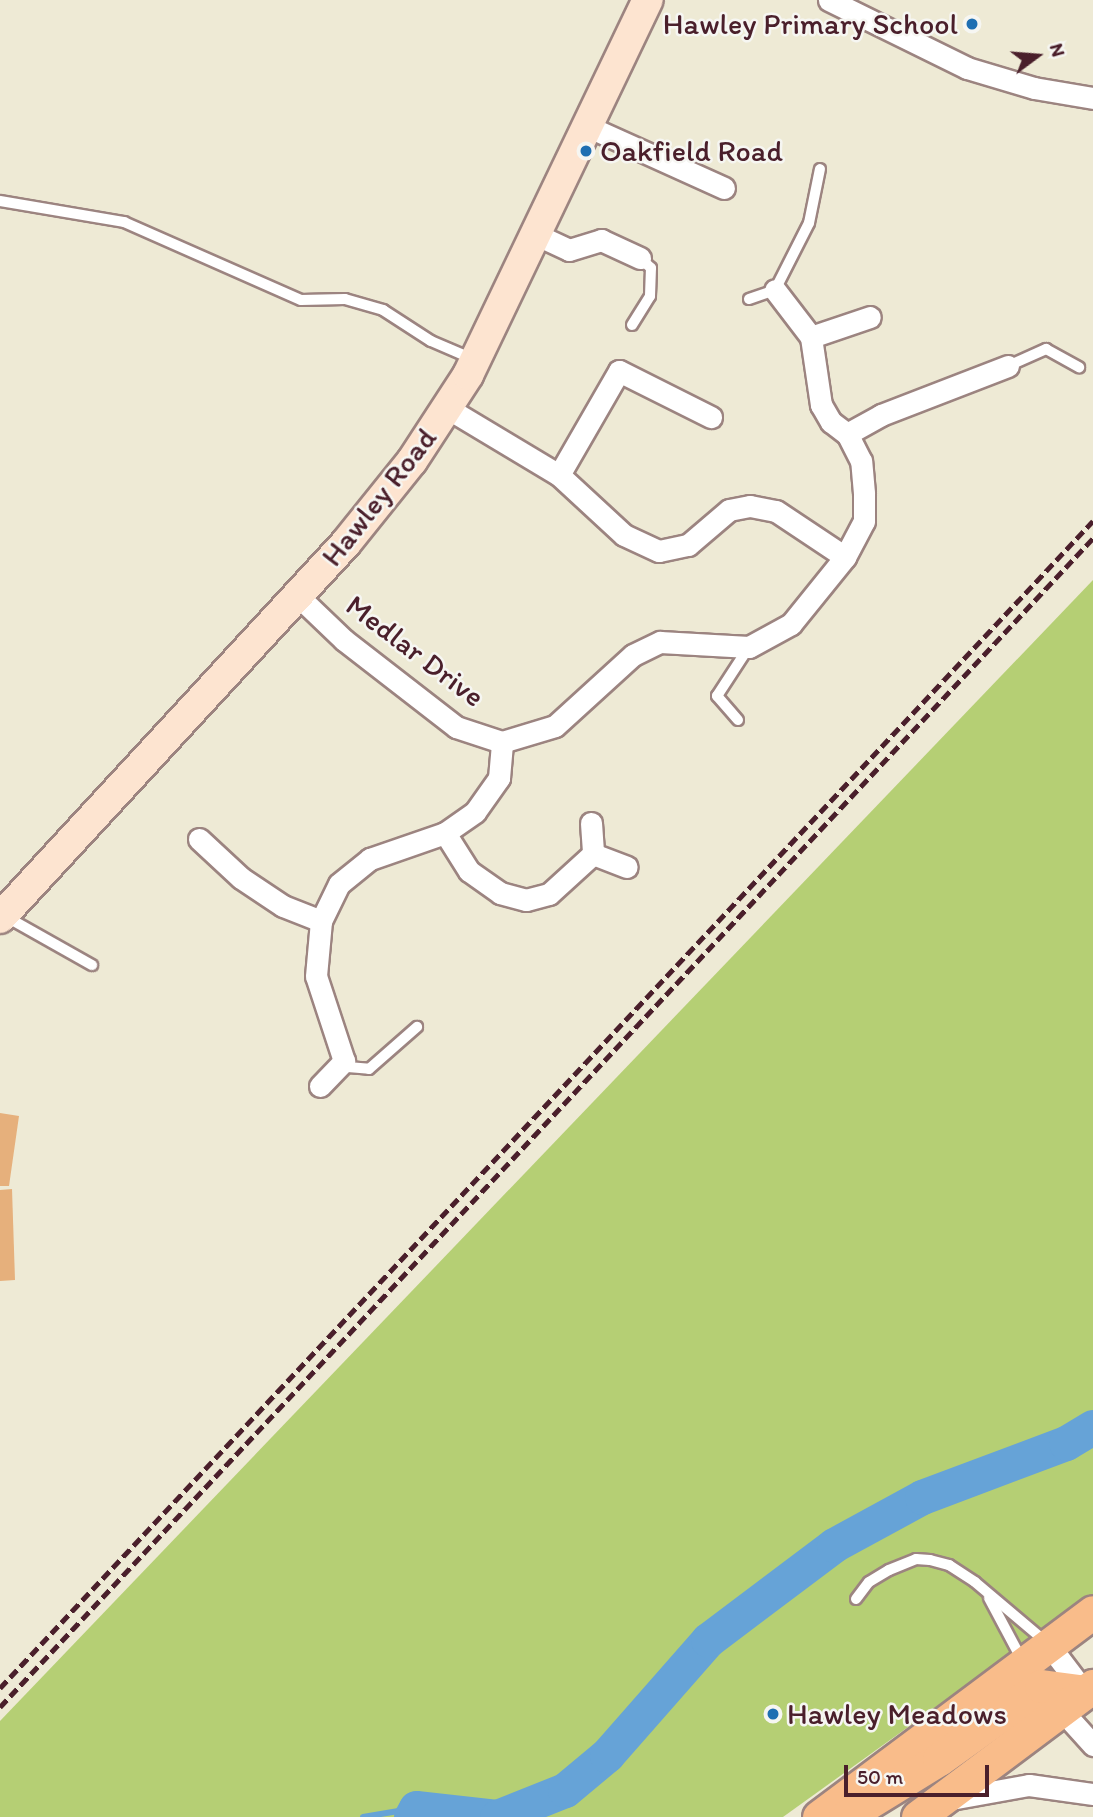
<!DOCTYPE html>
<html>
<head>
<meta charset="utf-8">
<style>
	body { margin:0 }
	#map { position:relative; width:1093px; height:1817px; overflow:hidden; background:#eeead5; font-family:Itim,sans-serif }
	div>[style] { position:absolute }
	.green>* { inset:0; background:#b5cf74 }
	.stream>* { height:6px; margin:-3px; padding:0 3px; transform-origin:3px; border-radius:3px; background:#66a3d7 }
	.river>* { height:35px; margin:-17.5px; padding:0 17.5px; transform-origin:17.5px; border-radius:17.5px; background:#66a3d7 }
	.building>* { inset:0; background:#e6b07c }
	.roads { filter:drop-shadow(2px 0 #9c8480) drop-shadow(-2px 0 #9c8480) drop-shadow(0 2px #9c8480) drop-shadow(0 -2px #9c8480) }
	.lane>* { height:10px; margin:-5px; padding:0 5px; transform-origin:5px; border-radius:5px; background:#fff }
	.street>* { height:21px; margin:-10.5px; padding:0 10.5px; transform-origin:10.5px; border-radius:10.5px; background:#fff }
	.secondary>* { height:30px; margin:-15px; padding:0 15px; transform-origin:15px; border-radius:15px; background:#fde4d0 }
	.primary>* { height:33px; margin:-16.5px; padding:0 16.5px; transform-origin:16.5px; border-radius:16.5px; background:#f9bc8a }
	.rail>* { height:5px; margin-top:-2.5px; transform-origin:0; background:repeating-linear-gradient(90deg,#4a1f2b 0 10px,transparent 0 15px) }
	.dots>* { width:19px; height:19px; translate:-50% -50%; box-sizing:border-box; border:4px solid #f6f6f2; border-radius:50% }
	span { translate:-50% -50%; white-space:nowrap; text-align:center; line-height:1.15; -webkit-text-stroke:5px #f6f6f2; paint-order:stroke }
	.poi-label { font-size:30px; color:#4a1f2b }
	.right { translate:-100% -50%; text-align:right }
	.left { translate:0 -50%; text-align:left }
	.street-label { font-size:30px; color:#4a1f2b }
	.north { position:absolute; left:1002px; top:21px; width:70px; height:70px; -webkit-text-stroke:5px #f6f6f2; paint-order:stroke; rotate:74deg; font-size:19px; font-weight:700; line-height:28px; text-align:center; color:#4a1f2b }
	.north::after { content:''; display:block; margin:auto; width:24px; height:32px; background:#4a1f2b; clip-path:polygon(50% 0,100% 100%,50% 72%,0 100%) }
	.scale { position:absolute; left:844px; top:1765px; width:145px; height:32px; box-sizing:border-box; border:4px solid #4a1f2b; border-top:0; padding-left:9px; font-size:21px; line-height:24px; white-space:nowrap; color:#4a1f2b; -webkit-text-stroke:5px #f6f6f2; paint-order:stroke }
</style>
</head>
<body>
<div id="map">
	<div class="green">
		<i style="clip-path:polygon(1093px 580px,1093px 1594px,783px 1817px,0 1817px,0 1721px)"></i>
	</div>
	<div class="stream">
		<i style="left:363px;top:1817px;width:54px;rotate:-9.6deg"></i>
	</div>
	<div class="river">
		<i style="left:411px;top:1817px;width:10px;rotate:-61deg"></i>
		<i style="left:416px;top:1808px;width:81px;rotate:6.3deg"></i>
		<i style="left:497px;top:1817px;width:73px;rotate:-21.7deg"></i>
		<i style="left:565px;top:1790px;width:55px;rotate:-39.8deg"></i>
		<i style="left:607px;top:1755px;width:153px;rotate:-48.7deg"></i>
		<i style="left:708px;top:1640px;width:158px;rotate:-37deg"></i>
		<i style="left:834px;top:1545px;width:100px;rotate:-28.6deg"></i>
		<i style="left:922px;top:1497px;width:154px;rotate:-20.6deg"></i>
		<i style="left:1066px;top:1443px;width:31px;rotate:-31deg"></i>
	</div>
	<div class="building">
		<i style="clip-path:polygon(0 1113px,19px 1116px,9px 1186px,0 1186px)"></i>
		<i style="clip-path:polygon(12px 1189px,15px 1280px,0 1281px,0 1190px)"></i>
	</div>
	<div class="roads">
		<div class="lane">
			<i style="left:0;top:201px;width:126px;rotate:9.6deg"></i>
			<i style="left:124px;top:222px;width:193px;rotate:23.8deg"></i>
			<i style="left:301px;top:300px;width:44px;rotate:-1.3deg"></i>
			<i style="left:345px;top:299px;width:40px;rotate:16deg"></i>
			<i style="left:383px;top:310px;width:57px;rotate:32.9deg"></i>
			<i style="left:431px;top:341px;width:46px;rotate:23.2deg"></i>
			<i style="left:749px;top:299px;width:28px;rotate:-19deg"></i>
			<i style="left:775px;top:290px;width:75px;rotate:-63.1deg"></i>
			<i style="left:809px;top:223px;width:55px;rotate:-78.5deg"></i>
			<i style="left:632px;top:325px;width:34px;rotate:-58deg"></i>
			<i style="left:650px;top:296px;width:28px;rotate:-88deg"></i>
			<i style="left:651px;top:268px;width:15px;rotate:-138deg"></i>
			<i style="left:1008px;top:366px;width:42px;rotate:-24.1deg"></i>
			<i style="left:1046px;top:349px;width:38px;rotate:29deg"></i>
			<i style="left:738px;top:720px;width:32px;rotate:-131deg"></i>
			<i style="left:717px;top:696px;width:59px;rotate:-56.9deg"></i>
			<i style="left:5px;top:916px;width:100px;rotate:29.4deg"></i>
			<i style="left:344px;top:1061px;width:7px;rotate:56deg"></i>
			<i style="left:348px;top:1067px;width:21px;rotate:5deg"></i>
			<i style="left:369px;top:1069px;width:64px;rotate:-41.2deg"></i>
			<i style="left:989px;top:1598px;width:70px;rotate:62deg"></i>
			<i style="left:856px;top:1599px;width:21px;rotate:-53deg"></i>
			<i style="left:869px;top:1582px;width:23px;rotate:-31deg"></i>
			<i style="left:889px;top:1570px;width:29px;rotate:-22deg"></i>
			<i style="left:916px;top:1559px;width:14px;rotate:4deg"></i>
			<i style="left:930px;top:1560px;width:20px;rotate:15deg"></i>
			<i style="left:949px;top:1565px;width:31px;rotate:33deg"></i>
			<i style="left:975px;top:1582px;width:93px;rotate:40.2deg"></i>
		</div>
		<div class="street">
			<i style="left:829px;top:0;width:154px;rotate:26.2deg"></i>
			<i style="left:967px;top:68px;width:70px;rotate:16.6deg"></i>
			<i style="left:1034px;top:88px;width:60px;rotate:9.6deg"></i>
			<i style="left:589px;top:127px;width:148px;rotate:24.3deg"></i>
			<i style="left:537px;top:235px;width:35px;rotate:25deg"></i>
			<i style="left:569px;top:250px;width:34px;rotate:-17deg"></i>
			<i style="left:601px;top:240px;width:43px;rotate:24.8deg"></i>
			<i style="left:811px;top:337px;width:62px;rotate:-18.7deg"></i>
			<i style="left:447px;top:408px;width:131px;rotate:30.9deg"></i>
			<i style="left:559px;top:475px;width:88px;rotate:42.7deg"></i>
			<i style="left:624px;top:535px;width:38px;rotate:25deg"></i>
			<i style="left:659px;top:551px;width:30px;rotate:-12deg"></i>
			<i style="left:688px;top:545px;width:54px;rotate:-40.5deg"></i>
			<i style="left:729px;top:510px;width:21px;rotate:-11deg"></i>
			<i style="left:750px;top:506px;width:26px;rotate:11deg"></i>
			<i style="left:776px;top:511px;width:83px;rotate:33.7deg"></i>
			<i style="left:847px;top:434px;width:39px;rotate:-29deg"></i>
			<i style="left:881px;top:415px;width:136px;rotate:-21.1deg"></i>
			<i style="left:559px;top:475px;width:120px;rotate:-60deg"></i>
			<i style="left:619px;top:371px;width:103px;rotate:26.6deg"></i>
			<i style="left:298px;top:596px;width:64px;rotate:43.7deg"></i>
			<i style="left:344px;top:640px;width:142px;rotate:37.8deg"></i>
			<i style="left:456px;top:727px;width:48px;rotate:18.1deg"></i>
			<i style="left:502px;top:742px;width:55px;rotate:-16.8deg"></i>
			<i style="left:555px;top:726px;width:105px;rotate:-42.3deg"></i>
			<i style="left:633px;top:655px;width:30px;rotate:-26deg"></i>
			<i style="left:660px;top:642px;width:89px;rotate:3.2deg"></i>
			<i style="left:749px;top:647px;width:48px;rotate:-28.7deg"></i>
			<i style="left:791px;top:624px;width:86px;rotate:-51.1deg"></i>
			<i style="left:845px;top:557px;width:41px;rotate:-62.2deg"></i>
			<i style="left:864px;top:521px;width:28px;rotate:-90deg"></i>
			<i style="left:864px;top:493px;width:32px;rotate:-95deg"></i>
			<i style="left:861px;top:461px;width:30px;rotate:-117deg"></i>
			<i style="left:847px;top:434px;width:20px;rotate:-143deg"></i>
			<i style="left:831px;top:422px;width:20px;rotate:-120deg"></i>
			<i style="left:821px;top:405px;width:69px;rotate:-98.4deg"></i>
			<i style="left:811px;top:337px;width:59px;rotate:-127.5deg"></i>
			<i style="left:591px;top:823px;width:31px;rotate:86deg"></i>
			<i style="left:593px;top:854px;width:36px;rotate:21deg"></i>
			<i style="left:445px;top:833px;width:45px;rotate:57.7deg"></i>
			<i style="left:469px;top:871px;width:38px;rotate:35deg"></i>
			<i style="left:500px;top:893px;width:27px;rotate:15deg"></i>
			<i style="left:526px;top:900px;width:24px;rotate:-15deg"></i>
			<i style="left:549px;top:894px;width:59px;rotate:-42.3deg"></i>
			<i style="left:199px;top:839px;width:57px;rotate:42.9deg"></i>
			<i style="left:241px;top:878px;width:50px;rotate:33.7deg"></i>
			<i style="left:283px;top:906px;width:41px;rotate:21.5deg"></i>
			<i style="left:320px;top:1086px;width:35px;rotate:-46deg"></i>
			<i style="left:344px;top:1061px;width:89px;rotate:-108.2deg"></i>
			<i style="left:316px;top:976px;width:55px;rotate:-84.8deg"></i>
			<i style="left:321px;top:921px;width:41px;rotate:-64.1deg"></i>
			<i style="left:339px;top:884px;width:40px;rotate:-39deg"></i>
			<i style="left:370px;top:859px;width:79px;rotate:-19.1deg"></i>
			<i style="left:445px;top:833px;width:37px;rotate:-35deg"></i>
			<i style="left:475px;top:812px;width:42px;rotate:-54.8deg"></i>
			<i style="left:499px;top:778px;width:36px;rotate:-85deg"></i>
			<i style="left:1048px;top:1644px;width:64px;rotate:52.6deg"></i>
			<i style="left:1055px;top:1703px;width:57px;rotate:47.9deg"></i>
			<i style="left:951px;top:1799px;width:79px;rotate:-10.2deg"></i>
			<i style="left:1029px;top:1785px;width:65px;rotate:8deg"></i>
		</div>
		<div class="secondary">
			<i style="left:0;top:918px;width:510px;rotate:-47.3deg"></i>
			<i style="left:346px;top:543px;width:105px;rotate:-51.2deg"></i>
			<i style="left:412px;top:461px;width:103px;rotate:-56.9deg"></i>
			<i style="left:468px;top:375px;width:416px;rotate:-64.4deg"></i>
		</div>
		<div class="primary">
			<i style="left:819px;top:1817px;width:342px;rotate:-36.8deg"></i>
			<i style="left:845px;top:1817px;width:110px;rotate:-31.7deg"></i>
			<i style="left:939px;top:1759px;width:125px;rotate:-35.6deg"></i>
			<i style="left:1041px;top:1686px;width:44px;rotate:7.8deg"></i>
			<i style="left:918px;top:1817px;width:219px;rotate:-36.8deg"></i>
		</div>
	</div>
	<div class="rail">
		<i style="left:0;top:1688px;width:1599px;rotate:-46.88deg"></i>
		<i style="left:0;top:1707px;width:1600px;rotate:-46.92deg"></i>
	</div>
	<div class="dots">
		<i style="left:972px;top:24px;background:#1f6fb2"></i>
		<i style="left:586px;top:151px;background:#1f6fb2"></i>
		<i style="left:773px;top:1714px;background:#1f6fb2"></i>
	</div>
	<div class="poi-label">
		<span class="right" style="left:958px;top:24px">Hawley Primary School</span>
		<span class="left" style="left:600px;top:151px">Oakfield Road</span>
		<span class="left" style="left:787px;top:1714px">Hawley Meadows</span>
	</div>
	<div class="street-label">
		<span style="left:379px;top:497px;rotate:-52deg">Hawley Road</span>
		<span style="left:415px;top:651px;rotate:37deg">Medlar Drive</span>
	</div>
	<div class="north">N</div>
	<div class="scale">50 m</div>
</div>
</body>
</html>
